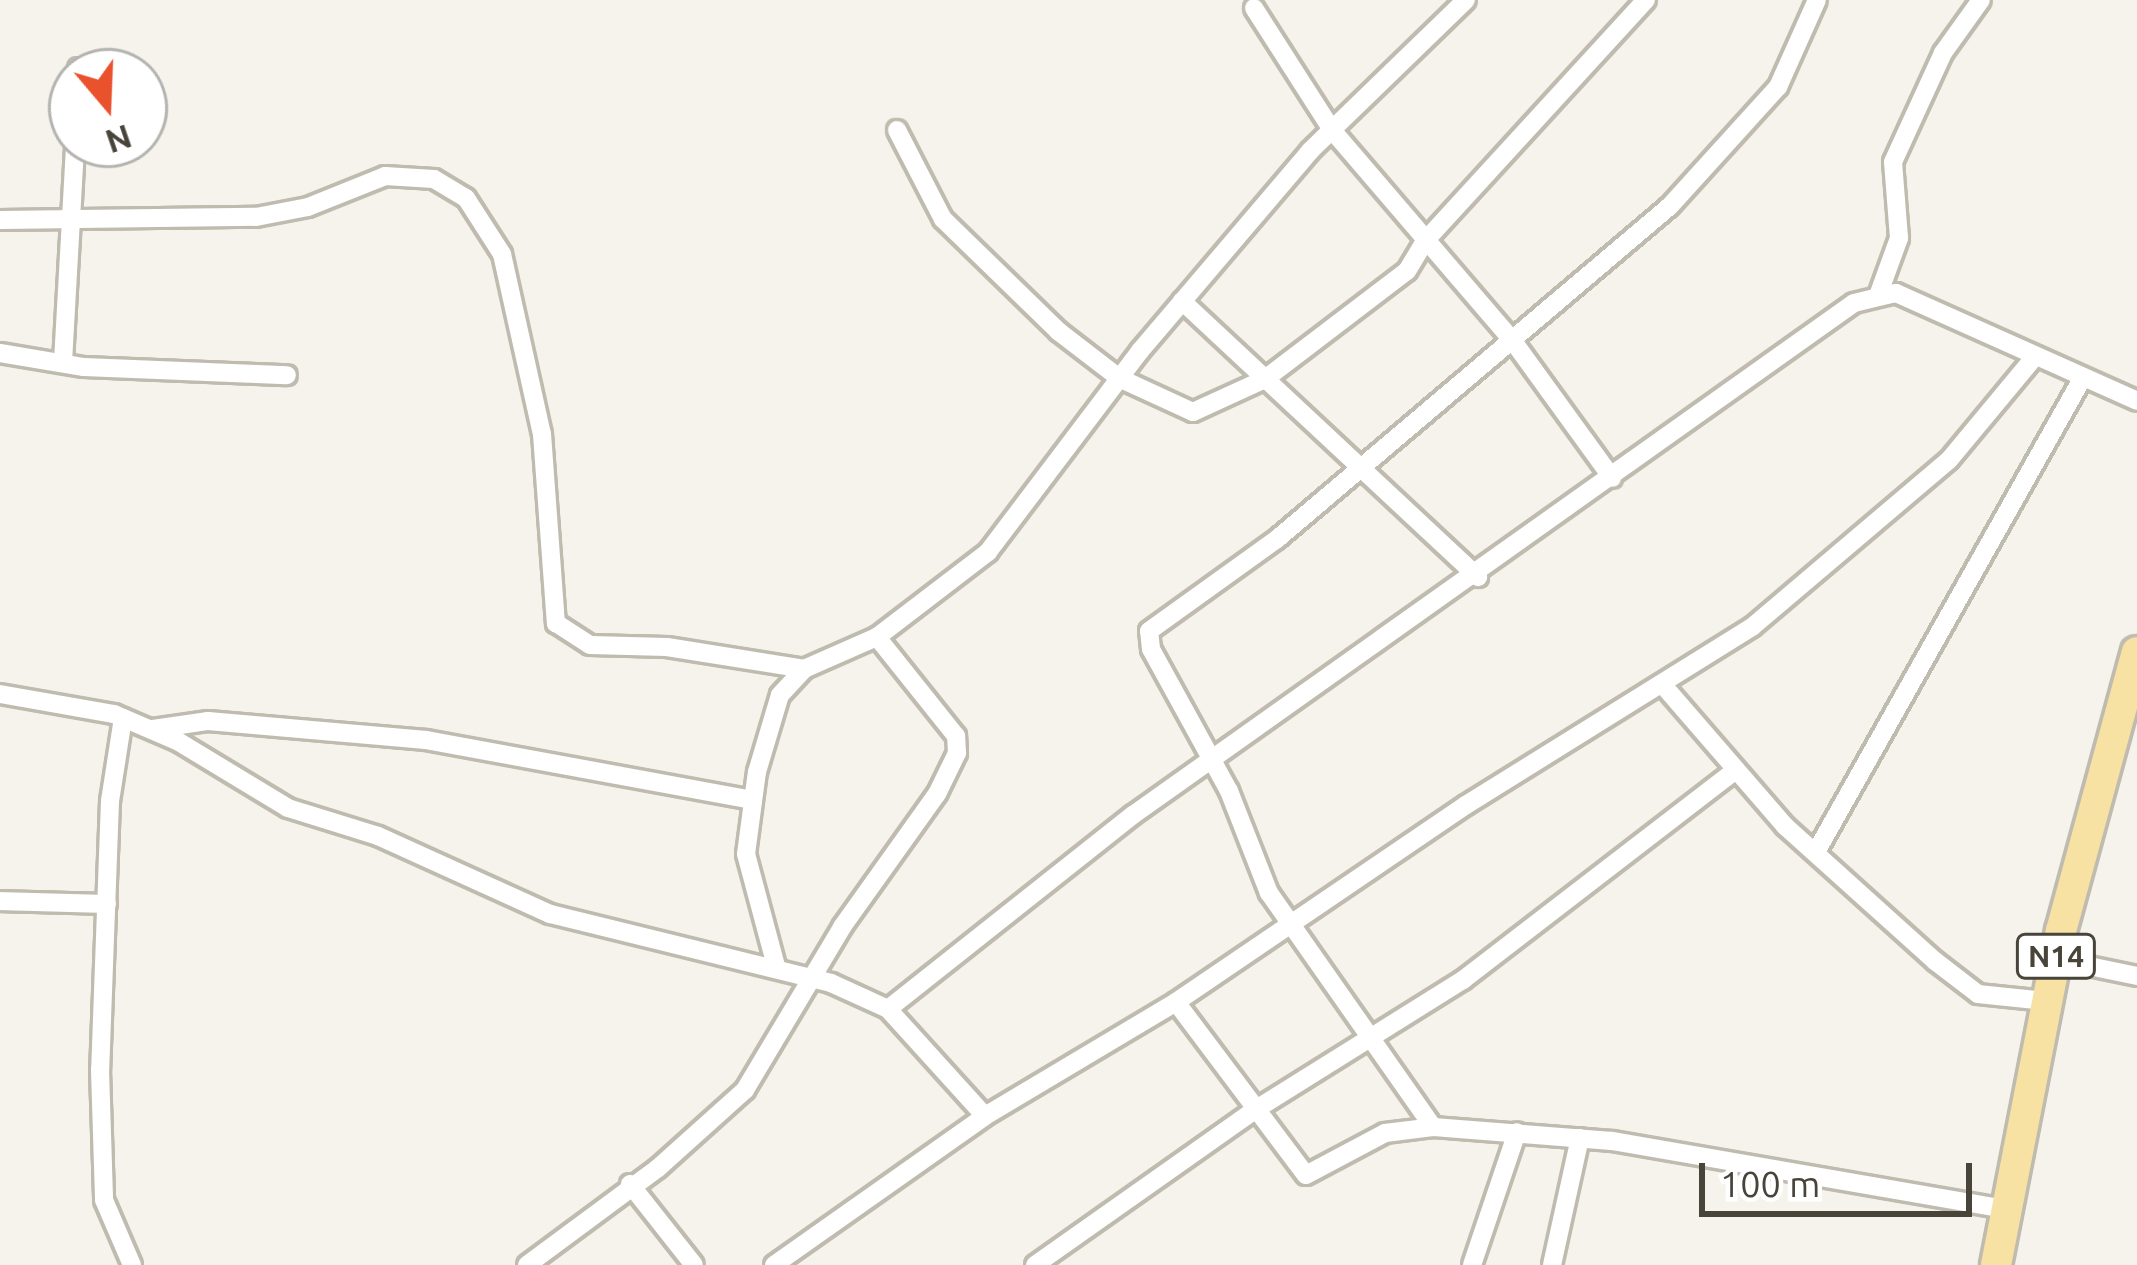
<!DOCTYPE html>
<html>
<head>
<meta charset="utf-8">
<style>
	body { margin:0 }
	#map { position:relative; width:2137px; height:1265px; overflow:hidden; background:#f5f3ec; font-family:Ubuntu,sans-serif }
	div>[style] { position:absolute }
	.roads { filter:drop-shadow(3px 0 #c0bbaf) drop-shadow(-3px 0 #c0bbaf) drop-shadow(0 3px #c0bbaf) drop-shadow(0 -3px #c0bbaf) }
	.street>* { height:18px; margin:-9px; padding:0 9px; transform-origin:9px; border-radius:9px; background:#fff }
	.primary>* { height:30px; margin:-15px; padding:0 15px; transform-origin:15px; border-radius:15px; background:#f7e2a3 }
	span { translate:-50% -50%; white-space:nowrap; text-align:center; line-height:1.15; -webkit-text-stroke:9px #fff; paint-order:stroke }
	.shield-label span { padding:3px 9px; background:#fff; border:3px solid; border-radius:9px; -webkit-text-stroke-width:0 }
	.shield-label { font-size:30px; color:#49443a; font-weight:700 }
	.north { position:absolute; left:48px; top:48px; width:120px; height:120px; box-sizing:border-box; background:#fff; border:3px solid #b6b4b0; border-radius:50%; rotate:161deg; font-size:33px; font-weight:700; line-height:48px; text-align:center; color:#49443a }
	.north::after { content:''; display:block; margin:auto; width:42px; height:54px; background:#ea522e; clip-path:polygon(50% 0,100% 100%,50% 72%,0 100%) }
	.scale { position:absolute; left:1699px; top:1163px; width:273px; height:54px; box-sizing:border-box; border:6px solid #49443a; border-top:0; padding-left:15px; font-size:36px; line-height:42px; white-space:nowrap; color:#49443a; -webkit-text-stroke:9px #fff; paint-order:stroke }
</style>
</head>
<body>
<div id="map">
	<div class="roads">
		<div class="street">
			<i style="left:1254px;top:8px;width:145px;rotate:57.4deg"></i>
			<i style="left:1332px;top:130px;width:278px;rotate:49.4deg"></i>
			<i style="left:1513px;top:341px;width:169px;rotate:54.1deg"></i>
			<i style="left:78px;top:72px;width:4px;rotate:-90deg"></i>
			<i style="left:897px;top:130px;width:100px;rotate:62.7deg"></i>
			<i style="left:943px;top:219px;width:161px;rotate:44.2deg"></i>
			<i style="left:1058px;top:331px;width:77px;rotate:37.6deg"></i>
			<i style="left:1119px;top:378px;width:81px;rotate:24.7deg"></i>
			<i style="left:1193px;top:412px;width:79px;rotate:-24.6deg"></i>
			<i style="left:1265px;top:379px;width:178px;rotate:-37.3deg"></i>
			<i style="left:1407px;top:271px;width:35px;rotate:-59deg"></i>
			<i style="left:1425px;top:241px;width:327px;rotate:-47.5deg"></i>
			<i style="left:0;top:220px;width:256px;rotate:-0.7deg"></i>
			<i style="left:256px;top:217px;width:53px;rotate:-10.9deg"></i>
			<i style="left:308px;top:207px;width:83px;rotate:-21.9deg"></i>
			<i style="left:385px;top:176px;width:49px;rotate:3.5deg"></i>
			<i style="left:434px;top:179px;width:37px;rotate:31deg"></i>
			<i style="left:466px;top:198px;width:67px;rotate:57.3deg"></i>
			<i style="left:502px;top:254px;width:184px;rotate:77.5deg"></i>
			<i style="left:542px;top:434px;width:190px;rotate:85.8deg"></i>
			<i style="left:556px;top:623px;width:40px;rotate:32.9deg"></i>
			<i style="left:590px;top:645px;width:77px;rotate:1.5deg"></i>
			<i style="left:667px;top:647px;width:139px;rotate:9.1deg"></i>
			<i style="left:1879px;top:293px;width:59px;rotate:-70deg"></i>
			<i style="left:1899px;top:238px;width:76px;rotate:-94.5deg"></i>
			<i style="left:1893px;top:162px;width:120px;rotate:-65.4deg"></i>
			<i style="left:1943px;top:53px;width:65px;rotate:-54.4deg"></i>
			<i style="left:1182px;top:301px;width:405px;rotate:43deg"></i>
			<i style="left:0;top:353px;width:85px;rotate:9.5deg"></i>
			<i style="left:84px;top:367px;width:203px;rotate:2.3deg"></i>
			<i style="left:63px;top:362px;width:218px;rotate:-86.8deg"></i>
			<i style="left:1662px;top:684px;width:188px;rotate:49.1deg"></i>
			<i style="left:1785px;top:826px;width:202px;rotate:42deg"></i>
			<i style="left:1935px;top:961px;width:54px;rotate:37.5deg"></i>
			<i style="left:1978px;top:994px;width:68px;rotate:5.9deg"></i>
			<i style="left:0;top:694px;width:116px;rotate:10deg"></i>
			<i style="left:114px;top:714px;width:71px;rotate:23.3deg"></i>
			<i style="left:179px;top:742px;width:127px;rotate:31.2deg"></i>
			<i style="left:288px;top:808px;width:94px;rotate:17.3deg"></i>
			<i style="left:378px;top:836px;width:189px;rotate:24.4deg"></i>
			<i style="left:550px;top:914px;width:289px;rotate:13.8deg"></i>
			<i style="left:831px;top:983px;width:63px;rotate:24.5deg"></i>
			<i style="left:888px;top:1009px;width:144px;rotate:47.8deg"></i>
			<i style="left:985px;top:1116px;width:222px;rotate:-30.8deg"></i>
			<i style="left:1176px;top:1002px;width:216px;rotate:53.1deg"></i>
			<i style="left:1306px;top:1175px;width:89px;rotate:-28deg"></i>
			<i style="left:1385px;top:1133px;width:48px;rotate:-7.1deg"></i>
			<i style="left:1433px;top:1127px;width:180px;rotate:4.5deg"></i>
			<i style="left:1612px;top:1141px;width:398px;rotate:9.8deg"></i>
			<i style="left:123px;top:718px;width:84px;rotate:98.9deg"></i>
			<i style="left:110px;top:801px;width:269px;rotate:92.1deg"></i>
			<i style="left:100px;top:1070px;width:130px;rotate:88.2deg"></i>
			<i style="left:104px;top:1200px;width:71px;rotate:66.7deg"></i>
			<i style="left:153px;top:729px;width:56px;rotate:-8.3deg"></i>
			<i style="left:208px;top:721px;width:219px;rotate:5deg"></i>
			<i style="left:426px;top:740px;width:332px;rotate:10.4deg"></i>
			<i style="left:1816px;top:852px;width:543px;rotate:-60.65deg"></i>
			<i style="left:0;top:901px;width:107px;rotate:1.6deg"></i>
			<i style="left:2055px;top:959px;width:84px;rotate:11.7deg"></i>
			<i style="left:776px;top:966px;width:116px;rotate:-105deg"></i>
			<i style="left:746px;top:854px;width:83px;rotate:-82.4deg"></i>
			<i style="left:757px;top:772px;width:80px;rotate:-73.4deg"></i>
			<i style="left:780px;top:695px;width:35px;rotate:-47deg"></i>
			<i style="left:804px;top:669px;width:80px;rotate:-23.7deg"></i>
			<i style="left:877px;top:637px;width:140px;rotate:-37.4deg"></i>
			<i style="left:988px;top:552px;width:252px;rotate:-52.9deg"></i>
			<i style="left:1140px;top:351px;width:262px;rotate:-49.6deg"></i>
			<i style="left:1310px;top:151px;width:217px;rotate:-44.1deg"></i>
			<i style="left:1176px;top:1002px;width:351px;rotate:-34.2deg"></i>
			<i style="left:1466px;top:805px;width:337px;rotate:-31.9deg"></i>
			<i style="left:1752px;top:627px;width:258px;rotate:-40.3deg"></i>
			<i style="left:1949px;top:460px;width:131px;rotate:-50.3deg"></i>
			<i style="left:888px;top:1009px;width:313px;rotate:-38.4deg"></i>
			<i style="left:1133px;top:815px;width:884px;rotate:-35.38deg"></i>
			<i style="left:1854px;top:303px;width:43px;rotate:-13.4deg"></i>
			<i style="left:1896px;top:293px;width:264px;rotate:24.1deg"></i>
			<i style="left:1433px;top:1127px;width:286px;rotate:-125deg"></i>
			<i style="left:1269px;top:893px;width:110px;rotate:-111.4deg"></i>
			<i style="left:1229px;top:791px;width:162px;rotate:-118.8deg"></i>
			<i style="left:1151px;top:649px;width:18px;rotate:-96deg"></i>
			<i style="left:1149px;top:631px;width:158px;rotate:-35.7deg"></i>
			<i style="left:1277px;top:539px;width:515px;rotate:-40.28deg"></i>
			<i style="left:1670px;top:206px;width:161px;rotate:-47.8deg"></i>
			<i style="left:1778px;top:87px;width:95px;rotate:-65.9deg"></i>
			<i style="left:630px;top:1184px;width:103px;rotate:51.7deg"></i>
			<i style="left:527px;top:1265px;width:163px;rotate:-36.5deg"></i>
			<i style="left:658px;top:1168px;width:117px;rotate:-41.9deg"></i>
			<i style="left:745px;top:1090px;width:190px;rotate:-59.2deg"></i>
			<i style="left:842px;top:927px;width:163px;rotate:-54.5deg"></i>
			<i style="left:937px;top:794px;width:46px;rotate:-64deg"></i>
			<i style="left:957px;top:753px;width:17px;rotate:-93deg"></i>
			<i style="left:956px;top:736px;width:127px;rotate:-128.6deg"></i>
			<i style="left:774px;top:1265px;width:258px;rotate:-35.2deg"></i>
			<i style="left:1035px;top:1265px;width:267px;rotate:-35.2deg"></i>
			<i style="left:1253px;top:1111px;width:248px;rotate:-32deg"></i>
			<i style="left:1463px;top:980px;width:342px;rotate:-37.6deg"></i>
			<i style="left:1472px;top:1265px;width:140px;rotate:-71.3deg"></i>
			<i style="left:1552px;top:1265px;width:130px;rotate:-77.6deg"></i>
		</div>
		<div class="primary">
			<i style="left:1996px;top:1265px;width:340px;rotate:-79deg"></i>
			<i style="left:2061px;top:931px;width:289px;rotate:-74.8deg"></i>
		</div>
	</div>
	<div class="shield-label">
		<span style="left:2056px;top:956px">N14</span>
	</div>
	<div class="north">N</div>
	<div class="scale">100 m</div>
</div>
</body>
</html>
